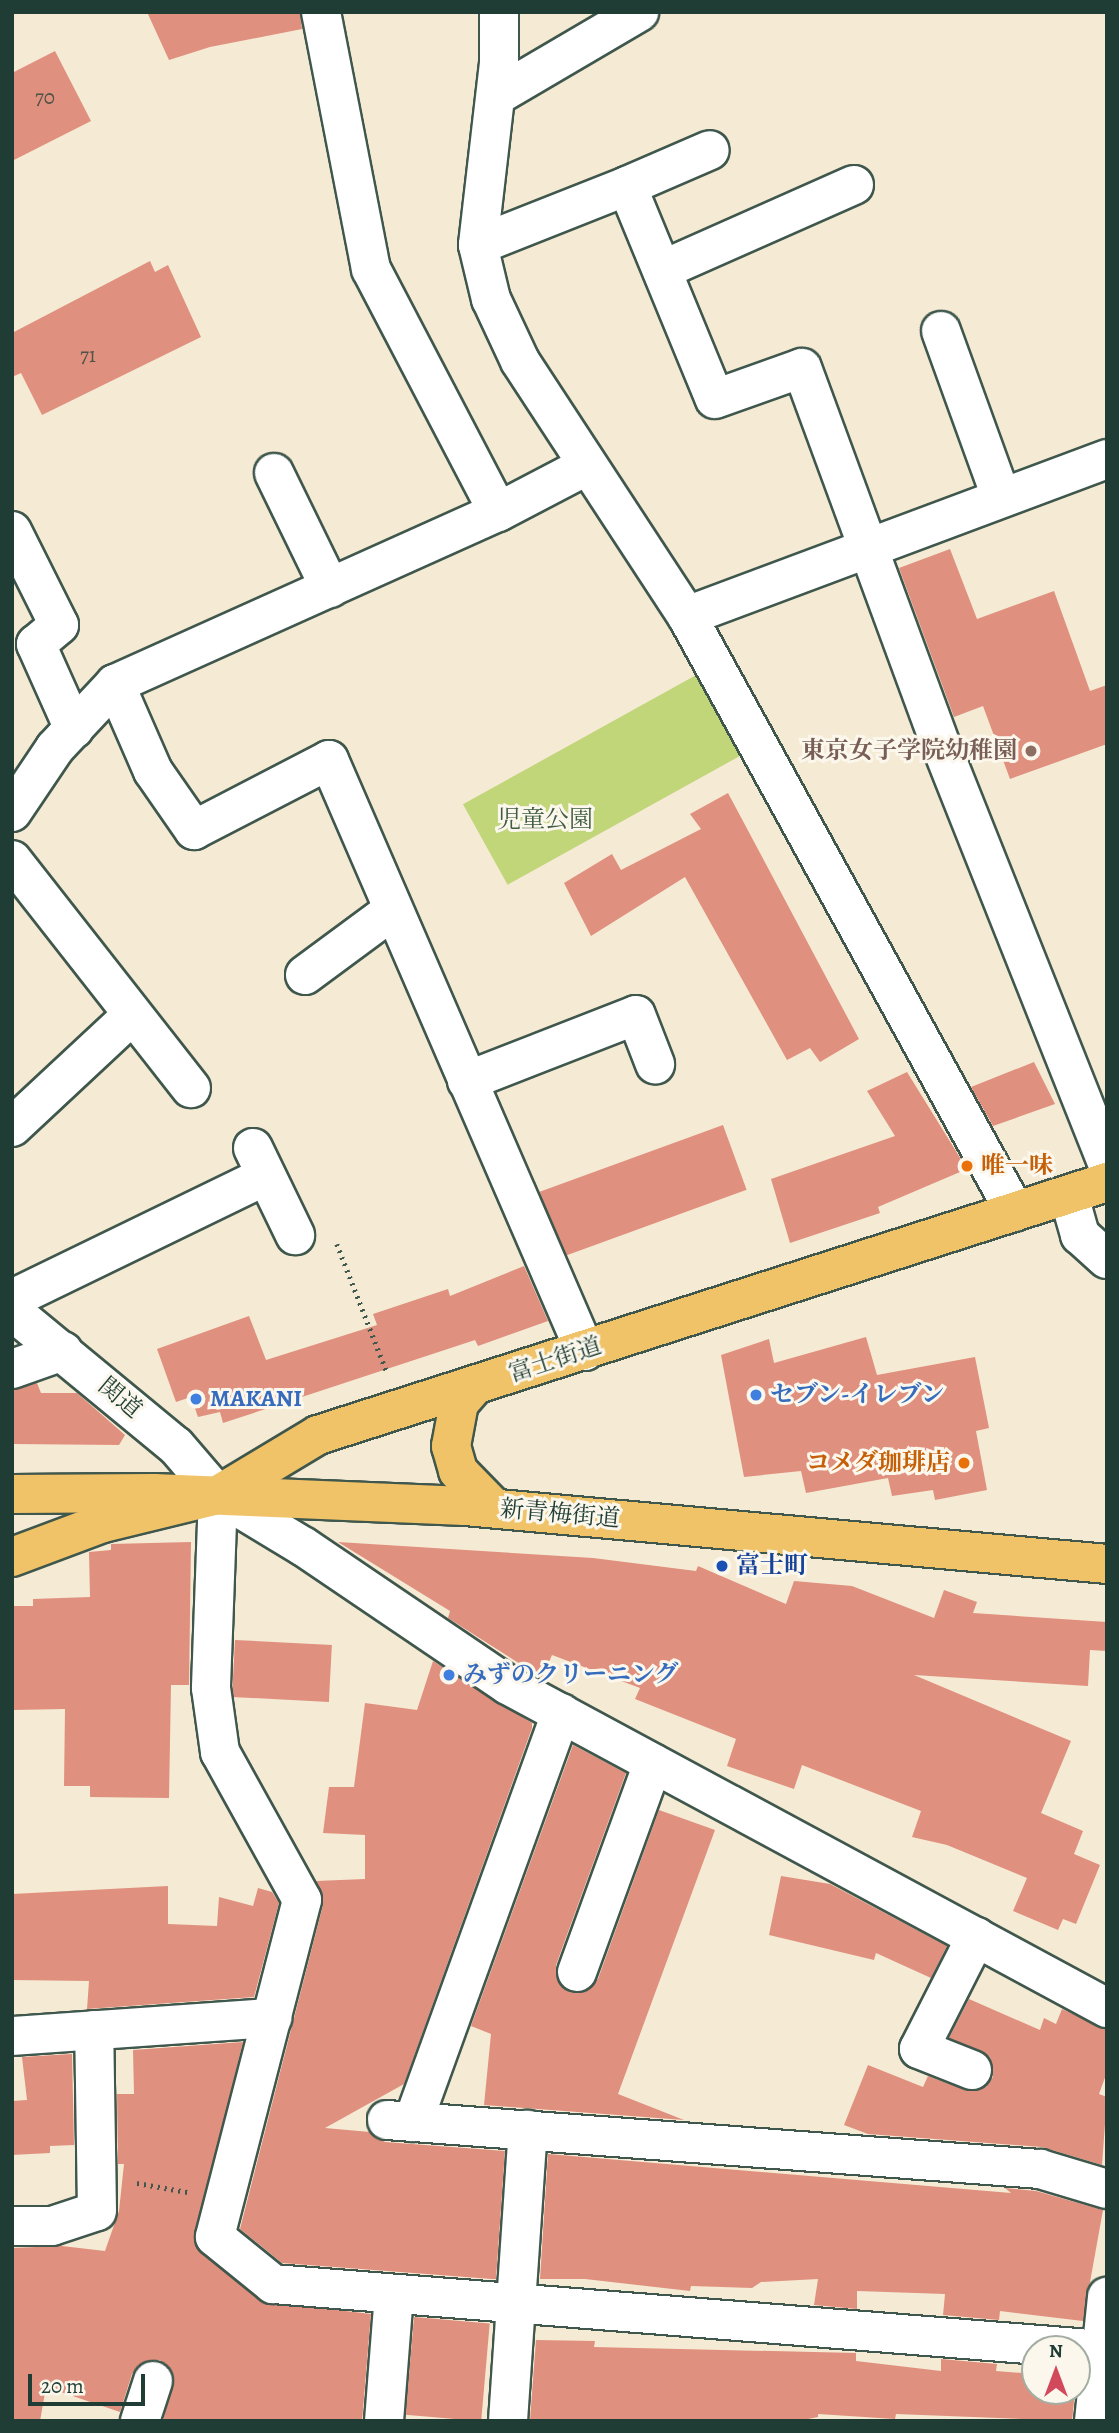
<!DOCTYPE html>
<html>
<head>
<meta charset="utf-8">
<style>
	body { margin:0 }
	#map { position:relative; width:1119px; height:2433px; overflow:hidden; background:#f5ead4; font-family:Alegreya,"Noto Serif JP",serif }
	div>[style] { position:absolute }
	.green>* { inset:0; background:#c1d579; transform-origin:0 0 }
	.building>* { inset:0; background:#e0907e; transform-origin:0 0 }
	.path>* { height:4.5px; margin-top:-2.25px; transform-origin:0; background:repeating-linear-gradient(90deg,#3f574c 0 2px,transparent 0 7px) }
	.roads { filter:drop-shadow(2px 0 #3f574c) drop-shadow(-2px 0 #3f574c) drop-shadow(0 2px #3f574c) drop-shadow(0 -2px #3f574c) }
	.minor>* { height:38px; margin:-19px; padding:0 19px; transform-origin:19px; border-radius:19px; background:#fff }
	.major>* { height:38px; margin:-19px; padding:0 19px; transform-origin:19px; border-radius:19px; background:#f1c369 }
	.dots>* { width:19px; height:19px; translate:-50% -50%; box-sizing:border-box; border:4px solid #fbf7ec; border-radius:50% }
	span { translate:-50% -50%; white-space:nowrap; text-align:center; line-height:1.15; -webkit-text-stroke:6px #fbf7ec; paint-order:stroke }
	.number-label { font-size:21px; color:#4f5246 }
	.number-label span { -webkit-text-stroke-width:0 }
	.education-label { font-size:24px; color:#785e54; font-weight:700 }
	.right { translate:-100% -50%; text-align:right }
	.park-label { font-size:24px; color:#3f5b42 }
	.food-label { font-size:24px; color:#c56008; font-weight:700 }
	.left { translate:0 -50%; text-align:left }
	.street-label { font-size:24px; color:#1f3d34 }
	.shop-label { font-size:24px; color:#366cbe; font-weight:700 }
	.transit-label { font-size:24px; color:#164399; font-weight:700 }
	.frame { position:absolute; inset:0; border:14px solid #1f3d34; pointer-events:none }
	.north { position:absolute; left:1021px; top:2335px; width:70px; height:70px; box-sizing:border-box; background:#fbf7ec; border:2px solid #a3ada2; border-radius:50%; rotate:0deg; font-size:19px; font-weight:700; line-height:28px; text-align:center; color:#1f3d34 }
	.north::after { content:''; display:block; margin:auto; width:24px; height:32px; background:#d1495b; clip-path:polygon(50% 0,100% 100%,50% 72%,0 100%) }
	.scale { position:absolute; left:28px; top:2374px; width:117px; height:32px; box-sizing:border-box; border:4px solid #1f3d34; border-top:0; padding-left:9px; font-size:21px; line-height:24px; white-space:nowrap; color:#1f3d34; -webkit-text-stroke:5px #fbf7ec; paint-order:stroke }
</style>
</head>
<body>
<div id="map">
	<div class="green">
		<i style="left:707px;top:669px;width:92px;height:279px;rotate:61deg"></i>
	</div>
	<div class="building">
		<i style="clip-path:polygon(147px 12px,300px 12px,302px 29px,210px 47px,169px 60px)"></i>
		<i style="clip-path:polygon(55px 51px,91px 121px,12px 161px,12px 73px)"></i>
		<i style="clip-path:polygon(150px 261px,155px 272px,168px 265px,201px 337px,42px 415px,21px 373px,12px 377px,12px 333px)"></i>
		<i style="clip-path:polygon(950px 549px,977px 619px,1054px 591px,1090px 691px,1107px 685px,1107px 744px,1010px 779px,983px 706px,954px 717px,899px 568px)"></i>
		<i style="clip-path:polygon(728px 793px,859px 1039px,820px 1062px,810px 1048px,787px 1060px,685px 877px,591px 936px,564px 883px,612px 854px,621px 870px,701px 829px,690px 814px)"></i>
		<i style="clip-path:polygon(1034px 1062px,1055px 1104px,993px 1126px,971px 1087px)"></i>
		<i style="clip-path:polygon(907px 1072px,967px 1169px,878px 1207px,880px 1213px,790px 1243px,771px 1179px,895px 1136px,867px 1091px)"></i>
		<i style="left:723px;top:1125px;width:69px;height:195px;rotate:70deg"></i>
		<i style="clip-path:polygon(524px 1266px,548px 1321px,478px 1346px,475px 1340px,223px 1423px,220px 1412px,198px 1417px,191px 1397px,176px 1402px,157px 1349px,249px 1316px,266px 1360px,377px 1325px,373px 1314px,448px 1289px,450px 1296px)"></i>
		<i style="clip-path:polygon(866px 1337px,877px 1375px,975px 1357px,989px 1428px,976px 1431px,987px 1490px,935px 1500px,933px 1490px,892px 1496px,888px 1478px,806px 1493px,801px 1471px,744px 1477px,721px 1355px,769px 1339px,774px 1363px)"></i>
		<i style="clip-path:polygon(37px 1383px,41px 1393px,77px 1393px,125px 1435px,119px 1445px,12px 1444px,12px 1390px)"></i>
		<i style="clip-path:polygon(191px 1542px,189px 1685px,171px 1685px,169px 1798px,90px 1797px,90px 1786px,64px 1786px,65px 1709px,12px 1710px,12px 1606px,33px 1606px,33px 1599px,90px 1597px,89px 1552px,111px 1550px,111px 1544px)"></i>
		<i style="clip-path:polygon(338px 1542px,593px 1558px,696px 1571px,698px 1566px,786px 1604px,794px 1581px,852px 1586px,934px 1618px,944px 1590px,977px 1602px,973px 1613px,1107px 1622px,1107px 1651px,1090px 1650px,1088px 1686px,914px 1675px,1071px 1741px,1041px 1813px,1083px 1831px,1074px 1854px,1100px 1865px,1076px 1924px,1063px 1919px,1058px 1930px,1013px 1911px,1027px 1878px,947px 1845px,912px 1837px,921px 1811px,802px 1765px,794px 1789px,727px 1766px,736px 1739px,635px 1699px,640px 1688px,552px 1655px,542px 1678px,448px 1618px,450px 1611px)"></i>
		<i style="left:235px;top:1640px;width:97px;height:57px;rotate:3deg"></i>
		<i style="clip-path:polygon(433px 1661px,532px 1723px,532px 1728px,404px 2084px,325px 2128px,370px 2132px,385px 2142px,505px 2151px,496px 2279px,492px 2279px,282px 2263px,240px 2229px,323px 1905px,316px 1881px,365px 1879px,365px 1835px,323px 1833px,329px 1787px,354px 1787px,365px 1703px,417px 1710px)"></i>
		<i style="clip-path:polygon(573px 1745px,626px 1773px,556px 1965px,556px 1976px,569px 1992px,581px 1993px,598px 1979px,659px 1810px,715px 1830px,618px 2094px,684px 2120px,484px 2105px,491px 2034px,471px 2026px)"></i>
		<i style="clip-path:polygon(781px 1876px,830px 1884px,947px 1946px,931px 1978px,876px 1953px,874px 1960px,769px 1935px)"></i>
		<i style="clip-path:polygon(168px 1886px,168px 1924px,217px 1926px,219px 1897px,253px 1906px,258px 1888px,272px 1892px,279px 1903px,254px 1997px,87px 2009px,89px 1981px,12px 1980px,12px 1894px)"></i>
		<i style="clip-path:polygon(969px 1999px,1040px 2030px,1044px 2018px,1056px 2024px,1062px 2009px,1107px 2030px,1107px 2072px,1099px 2094px,1107px 2097px,1102px 2165px,1042px 2147px,868px 2134px,844px 2125px,868px 2065px,923px 2087px,928px 2076px,965px 2090px,986px 2087px,993px 2077px,990px 2057px,949px 2038px)"></i>
		<i style="clip-path:polygon(243px 2042px,194px 2243px,260px 2301px,371px 2314px,362px 2421px,163px 2421px,174px 2376px,160px 2360px,149px 2360px,132px 2374px,120px 2412px,46px 2387px,40px 2421px,12px 2421px,12px 2248px,62px 2246px,105px 2251px,119px 2211px,124px 2164px,118px 2164px,117px 2094px,134px 2094px,133px 2050px)"></i>
		<i style="clip-path:polygon(72px 2054px,74px 2145px,50px 2146px,50px 2153px,12px 2155px,12px 2101px,27px 2100px,22px 2057px)"></i>
		<i style="clip-path:polygon(548px 2154px,1011px 2193px,1005px 2188px,1036px 2191px,1103px 2210px,1083px 2321px,1000px 2311px,999px 2320px,943px 2315px,945px 2294px,857px 2291px,857px 2309px,814px 2305px,818px 2279px,761px 2282px,752px 2288px,691px 2286px,690px 2291px,585px 2279px,540px 2279px)"></i>
		<i style="left:414px;top:2317px;width:76px;height:98px;rotate:5deg"></i>
		<i style="clip-path:polygon(536px 2340px,595px 2341px,594px 2347px,856px 2353px,856px 2361px,941px 2371px,941px 2359px,997px 2364px,996px 2371px,1035px 2374px,1035px 2391px,1075px 2391px,1072px 2421px,896px 2414px,895px 2419px,818px 2414px,818px 2417px,798px 2421px,530px 2420px)"></i>
	</div>
	<div class="path">
		<i style="left:337px;top:1244px;width:137px;rotate:68.7deg"></i>
		<i style="left:137px;top:2183px;width:51px;rotate:10.2deg"></i>
	</div>
	<div class="roads">
		<div class="minor">
			<i style="left:321px;top:12px;width:262px;rotate:79deg"></i>
			<i style="left:371px;top:269px;width:274px;rotate:62.4deg"></i>
			<i style="left:499px;top:12px;width:51px;rotate:90deg"></i>
			<i style="left:499px;top:63px;width:183px;rotate:96.6deg"></i>
			<i style="left:478px;top:245px;width:56px;rotate:76.5deg"></i>
			<i style="left:491px;top:299px;width:68px;rotate:64.9deg"></i>
			<i style="left:520px;top:361px;width:305px;rotate:56.8deg"></i>
			<i style="left:687px;top:616px;width:680px;rotate:61.17deg"></i>
			<i style="left:496px;top:96px;width:166px;rotate:-30.4deg"></i>
			<i style="left:627px;top:186px;width:90px;rotate:-23.4deg"></i>
			<i style="left:478px;top:245px;width:160px;rotate:-21.6deg"></i>
			<i style="left:627px;top:186px;width:230px;rotate:67.6deg"></i>
			<i style="left:715px;top:399px;width:92px;rotate:-19.6deg"></i>
			<i style="left:802px;top:368px;width:405px;rotate:69.8deg"></i>
			<i style="left:942px;top:748px;width:446px;rotate:68.3deg"></i>
			<i style="left:662px;top:270px;width:210px;rotate:-23.9deg"></i>
			<i style="left:941px;top:331px;width:177px;rotate:70.1deg"></i>
			<i style="left:274px;top:473px;width:128px;rotate:64deg"></i>
			<i style="left:12px;top:531px;width:105px;rotate:63.4deg"></i>
			<i style="left:59px;top:625px;width:30px;rotate:140deg"></i>
			<i style="left:36px;top:644px;width:93px;rotate:65.9deg"></i>
			<i style="left:687px;top:616px;width:448px;rotate:-20.5deg"></i>
			<i style="left:115px;top:684px;width:95px;rotate:66.4deg"></i>
			<i style="left:153px;top:771px;width:72px;rotate:55.2deg"></i>
			<i style="left:194px;top:830px;width:152px;rotate:-27.4deg"></i>
			<i style="left:329px;top:760px;width:644px;rotate:66.58deg"></i>
			<i style="left:12px;top:812px;width:77px;rotate:-56.1deg"></i>
			<i style="left:55px;top:748px;width:88px;rotate:-46.8deg"></i>
			<i style="left:115px;top:684px;width:420px;rotate:-24.2deg"></i>
			<i style="left:498px;top:512px;width:99px;rotate:-27.6deg"></i>
			<i style="left:12px;top:860px;width:290px;rotate:51.9deg"></i>
			<i style="left:305px;top:975px;width:109px;rotate:-36.5deg"></i>
			<i style="left:467px;top:1081px;width:181px;rotate:-21.3deg"></i>
			<i style="left:636px;top:1015px;width:53px;rotate:68.8deg"></i>
			<i style="left:12px;top:1127px;width:163px;rotate:-43deg"></i>
			<i style="left:253px;top:1148px;width:97px;rotate:64.2deg"></i>
			<i style="left:1069px;top:1196px;width:41px;rotate:74.2deg"></i>
			<i style="left:1080px;top:1235px;width:36px;rotate:42deg"></i>
			<i style="left:12px;top:1299px;width:281px;rotate:-25.9deg"></i>
			<i style="left:12px;top:1311px;width:212px;rotate:39.5deg"></i>
			<i style="left:176px;top:1446px;width:65px;rotate:49.4deg"></i>
			<i style="left:218px;top:1495px;width:100px;rotate:31.2deg"></i>
			<i style="left:304px;top:1547px;width:246px;rotate:34.1deg"></i>
			<i style="left:508px;top:1685px;width:681px;rotate:28.33deg"></i>
			<i style="left:12px;top:1369px;width:54px;rotate:-19.4deg"></i>
			<i style="left:218px;top:1495px;width:193px;rotate:92.1deg"></i>
			<i style="left:211px;top:1688px;width:65px;rotate:82deg"></i>
			<i style="left:220px;top:1752px;width:169px;rotate:61deg"></i>
			<i style="left:302px;top:1900px;width:348px;rotate:104.5deg"></i>
			<i style="left:215px;top:2237px;width:75px;rotate:39deg"></i>
			<i style="left:273px;top:2284px;width:832px;rotate:4.55deg"></i>
			<i style="left:577px;top:1972px;width:222px;rotate:-70deg"></i>
			<i style="left:12px;top:2036px;width:261px;rotate:-4deg"></i>
			<i style="left:972px;top:2070px;width:57px;rotate:-158.4deg"></i>
			<i style="left:919px;top:2049px;width:126px;rotate:-63deg"></i>
			<i style="left:387px;top:2120px;width:655px;rotate:4.29deg"></i>
			<i style="left:1040px;top:2169px;width:70px;rotate:16.6deg"></i>
			<i style="left:413px;top:2122px;width:435px;rotate:-70.1deg"></i>
			<i style="left:12px;top:2226px;width:40px"></i>
			<i style="left:52px;top:2226px;width:47px;rotate:-18.4deg"></i>
			<i style="left:97px;top:2211px;width:181px;rotate:-90.9deg"></i>
			<i style="left:140px;top:2421px;width:42px;rotate:-72deg"></i>
			<i style="left:384px;top:2421px;width:126px;rotate:-85.5deg"></i>
			<i style="left:508px;top:2421px;width:292px;rotate:-86.1deg"></i>
			<i style="left:1094px;top:2421px;width:125px;rotate:-84deg"></i>
		</div>
		<div class="major">
			<i style="left:474px;top:1386px;width:23px;rotate:131deg"></i>
			<i style="left:459px;top:1403px;width:44px;rotate:100.5deg"></i>
			<i style="left:451px;top:1446px;width:26px;rotate:74deg"></i>
			<i style="left:458px;top:1471px;width:52px;rotate:45.8deg"></i>
			<i style="left:12px;top:1494px;width:142px;rotate:-0.4deg"></i>
			<i style="left:154px;top:1493px;width:311px;rotate:2.4deg"></i>
			<i style="left:465px;top:1506px;width:645px;rotate:5.16deg"></i>
			<i style="left:12px;top:1557px;width:97px;rotate:-20.5deg"></i>
			<i style="left:103px;top:1523px;width:118px;rotate:-13.7deg"></i>
			<i style="left:218px;top:1495px;width:117px;rotate:-31deg"></i>
			<i style="left:318px;top:1435px;width:829px;rotate:-17.78deg"></i>
		</div>
	</div>
	<div class="dots">
		<i style="left:1031px;top:751px;background:#8d6e63"></i>
		<i style="left:967px;top:1166px;background:#e8710a"></i>
		<i style="left:756px;top:1395px;background:#3f7fe0"></i>
		<i style="left:196px;top:1399px;background:#3f7fe0"></i>
		<i style="left:964px;top:1463px;background:#e8710a"></i>
		<i style="left:722px;top:1566px;background:#1a4fb4"></i>
		<i style="left:449px;top:1675px;background:#3f7fe0"></i>
	</div>
	<div class="number-label">
		<span style="left:45px;top:97px">70</span>
		<span style="left:88px;top:355px">71</span>
	</div>
	<div class="education-label">
		<span class="right" style="left:1017px;top:751px">東京女子学院幼稚園</span>
	</div>
	<div class="park-label">
		<span style="left:545px;top:820px">児童公園</span>
	</div>
	<div class="food-label">
		<span class="left" style="left:981px;top:1166px">唯一味</span>
		<span class="right" style="left:950px;top:1463px">コメダ珈琲店</span>
	</div>
	<div class="street-label">
		<span style="left:555px;top:1360px;rotate:-18deg">富士街道</span>
		<span style="left:120px;top:1398px;rotate:40deg">関道</span>
		<span style="left:560px;top:1514px;rotate:5deg">新青梅街道</span>
	</div>
	<div class="shop-label">
		<span class="left" style="left:770px;top:1395px">セブン-イレブン</span>
		<span class="left" style="left:210px;top:1399px">MAKANI</span>
		<span class="left" style="left:463px;top:1675px">みずのクリーニング</span>
	</div>
	<div class="transit-label">
		<span class="left" style="left:736px;top:1566px">富士町</span>
	</div>
	<div class="frame"></div>
	<div class="north">N</div>
	<div class="scale">20 m</div>
</div>
</body>
</html>
